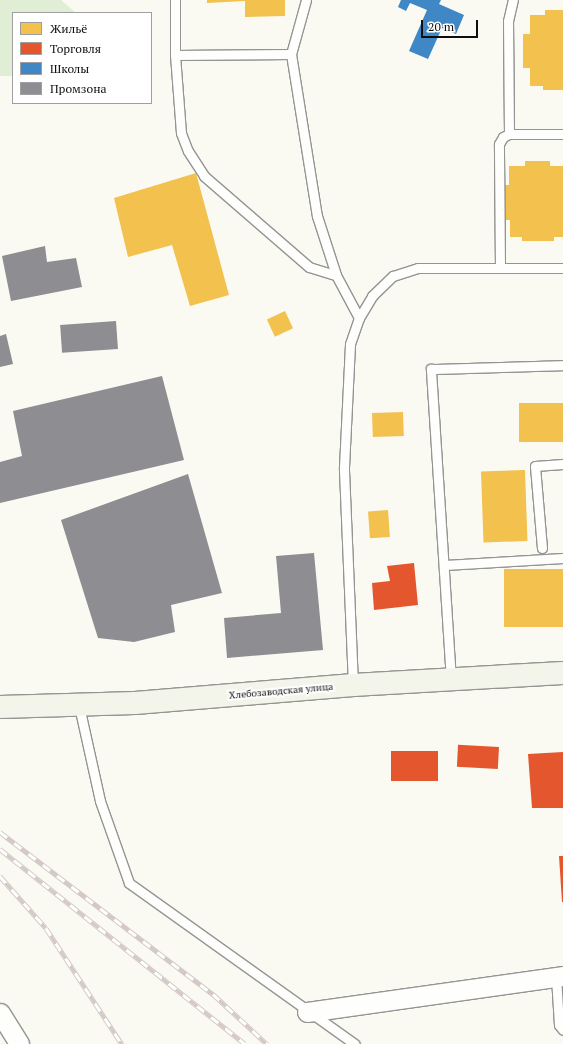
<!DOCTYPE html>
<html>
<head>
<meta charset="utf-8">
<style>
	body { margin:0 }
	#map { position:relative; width:563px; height:1044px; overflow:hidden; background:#fafaf3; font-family:"PT Serif",serif }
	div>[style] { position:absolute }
	.green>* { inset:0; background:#e0eed6 }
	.homes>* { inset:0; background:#f2c14e; transform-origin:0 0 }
	.shops>* { inset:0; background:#e4572e; transform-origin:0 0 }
	.schools>* { inset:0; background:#3f88c5 }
	.industry>* { inset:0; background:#8d8d92; transform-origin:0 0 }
	.roads { filter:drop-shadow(1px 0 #949491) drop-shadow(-1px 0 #949491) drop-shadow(0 1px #949491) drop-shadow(0 -1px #949491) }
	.service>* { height:9px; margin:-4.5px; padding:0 4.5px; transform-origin:4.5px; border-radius:4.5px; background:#fefefd }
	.minor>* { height:19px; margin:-9.5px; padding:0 9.5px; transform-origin:9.5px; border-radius:9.5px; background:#fefefd }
	.secondary>* { height:22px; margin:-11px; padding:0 11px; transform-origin:11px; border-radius:11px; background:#f3f4ea }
	.rail>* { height:4.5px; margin-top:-2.25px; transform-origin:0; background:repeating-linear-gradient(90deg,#fff 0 9px,#d5c9c6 0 18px); box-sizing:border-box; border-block:1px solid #d5c9c6 }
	span { translate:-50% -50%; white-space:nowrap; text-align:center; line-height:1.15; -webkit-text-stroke:4px #fff; paint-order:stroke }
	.street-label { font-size:10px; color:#0e0e0e }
	.legend { position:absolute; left:12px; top:12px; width:140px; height:92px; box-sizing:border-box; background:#fff; border:1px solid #9f9f9f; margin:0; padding:5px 7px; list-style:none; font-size:12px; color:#0e0e0e }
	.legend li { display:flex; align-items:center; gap:8px; height:20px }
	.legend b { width:20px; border:1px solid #9f9f9f }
	.scale { position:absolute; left:421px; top:20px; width:57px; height:18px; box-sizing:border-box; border:2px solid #0e0e0e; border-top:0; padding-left:5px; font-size:12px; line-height:14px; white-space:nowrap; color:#0e0e0e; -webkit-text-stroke:3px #fff; paint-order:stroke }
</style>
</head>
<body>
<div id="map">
	<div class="green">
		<i style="clip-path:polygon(0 0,61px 0,76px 13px,13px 13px,13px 76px,0 76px)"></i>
	</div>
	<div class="homes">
		<i style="clip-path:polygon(207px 0,285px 0,285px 16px,245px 17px,245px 1px,207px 3px)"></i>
		<i style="clip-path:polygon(545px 10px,563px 10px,563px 90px,543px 90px,543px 86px,530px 86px,530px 68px,523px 68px,523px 34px,530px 34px,530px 15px,545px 15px)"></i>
		<i style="clip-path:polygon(525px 161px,550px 161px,550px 166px,563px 166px,563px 237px,554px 237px,554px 241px,522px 241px,522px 237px,510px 237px,510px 220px,503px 220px,503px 185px,509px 185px,509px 166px,525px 166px)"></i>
		<i style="clip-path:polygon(196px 173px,229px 295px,190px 306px,172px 245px,128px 257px,114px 198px)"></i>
		<i style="left:285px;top:311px;width:19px;height:20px;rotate:65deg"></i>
		<i style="left:563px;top:403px;width:39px;height:44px;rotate:90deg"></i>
		<i style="left:403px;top:412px;width:24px;height:31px;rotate:88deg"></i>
		<i style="left:525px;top:470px;width:71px;height:44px;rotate:88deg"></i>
		<i style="left:388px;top:510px;width:27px;height:20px;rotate:86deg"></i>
		<i style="left:563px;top:569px;width:58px;height:59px;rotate:90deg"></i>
	</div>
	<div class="shops">
		<i style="clip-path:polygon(414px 563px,418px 605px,374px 610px,372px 583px,390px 581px,387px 566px)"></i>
		<i style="left:499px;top:747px;width:22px;height:41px;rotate:93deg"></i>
		<i style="left:391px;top:751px;width:47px;height:30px"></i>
		<i style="clip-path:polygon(563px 752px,563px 808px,532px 808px,528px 754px)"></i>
		<i style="clip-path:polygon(559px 856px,563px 856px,563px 902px,562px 902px)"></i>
	</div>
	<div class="schools">
		<i style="clip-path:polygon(401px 0,441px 0,439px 4px,464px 15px,456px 34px,442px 28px,428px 59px,409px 51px,427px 10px,410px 3px,406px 11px,398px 7px)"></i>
	</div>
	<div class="industry">
		<i style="clip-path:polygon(45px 246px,47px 262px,76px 258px,82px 287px,11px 301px,2px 256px)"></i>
		<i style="left:116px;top:321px;width:28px;height:56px;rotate:86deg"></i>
		<i style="clip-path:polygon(6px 334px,13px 364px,0 367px,0 336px)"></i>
		<i style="clip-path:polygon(162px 376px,184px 460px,0 503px,0 462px,22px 456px,13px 411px)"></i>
		<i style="clip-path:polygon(188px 474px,222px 593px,171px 605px,175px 632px,134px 642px,98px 638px,61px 520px)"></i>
		<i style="clip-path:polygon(314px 553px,323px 650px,227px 658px,224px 618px,281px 613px,276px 556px)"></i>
	</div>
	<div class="roads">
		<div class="service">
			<i style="left:175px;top:0;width:55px;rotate:90deg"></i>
			<i style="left:175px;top:55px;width:116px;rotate:-0.5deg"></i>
			<i style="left:306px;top:0;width:56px;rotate:105.5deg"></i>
			<i style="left:291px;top:54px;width:164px;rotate:80.9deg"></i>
			<i style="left:317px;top:216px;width:62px;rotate:72.1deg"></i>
			<i style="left:336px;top:275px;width:49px;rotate:61.9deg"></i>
			<i style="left:175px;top:55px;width:78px;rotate:85.6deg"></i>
			<i style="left:181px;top:133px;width:19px;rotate:69deg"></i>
			<i style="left:188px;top:151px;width:30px;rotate:57deg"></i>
			<i style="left:204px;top:176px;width:139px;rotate:40.9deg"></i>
			<i style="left:309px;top:267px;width:28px;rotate:17deg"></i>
			<i style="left:509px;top:134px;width:113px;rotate:-90.5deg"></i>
			<i style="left:508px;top:21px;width:22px;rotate:-77deg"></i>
			<i style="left:500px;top:268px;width:124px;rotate:-90.5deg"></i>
			<i style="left:499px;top:144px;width:8px;rotate:-60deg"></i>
			<i style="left:503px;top:137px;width:7px;rotate:-27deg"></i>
			<i style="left:509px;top:134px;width:54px"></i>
			<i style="left:542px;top:548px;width:82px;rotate:-94.9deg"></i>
			<i style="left:535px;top:466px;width:28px;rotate:-4deg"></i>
			<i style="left:445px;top:565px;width:118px;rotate:-3.4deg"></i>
			<i style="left:451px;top:680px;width:312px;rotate:-93.7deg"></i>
			<i style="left:431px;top:369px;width:132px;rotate:-1.7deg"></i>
			<i style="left:353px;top:685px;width:218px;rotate:-92.4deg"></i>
			<i style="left:344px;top:467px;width:123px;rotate:-87.2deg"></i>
			<i style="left:350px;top:344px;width:28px;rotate:-71deg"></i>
			<i style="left:359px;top:318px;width:26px;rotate:-59deg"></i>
			<i style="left:372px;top:296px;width:29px;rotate:-44deg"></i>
			<i style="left:393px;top:276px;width:26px;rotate:-18deg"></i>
			<i style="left:418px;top:268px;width:145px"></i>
			<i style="left:79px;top:706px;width:97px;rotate:77.5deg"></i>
			<i style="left:100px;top:801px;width:87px;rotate:70.5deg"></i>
			<i style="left:129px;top:883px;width:277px;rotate:35.5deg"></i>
			<i style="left:556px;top:977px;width:48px;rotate:86.4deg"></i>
			<i style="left:559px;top:1025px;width:6px;rotate:51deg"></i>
		</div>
		<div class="minor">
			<i style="left:307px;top:1012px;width:259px;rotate:-8deg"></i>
			<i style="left:0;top:1013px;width:36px;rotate:58deg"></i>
		</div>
		<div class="secondary">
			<i style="left:0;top:707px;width:135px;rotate:-1.7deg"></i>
			<i style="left:135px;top:703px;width:219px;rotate:-4.7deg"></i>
			<i style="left:353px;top:685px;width:210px;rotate:-3.3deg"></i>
		</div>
	</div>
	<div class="rail">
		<i style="left:0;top:832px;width:268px;rotate:37.3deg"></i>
		<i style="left:213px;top:994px;width:74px;rotate:42.8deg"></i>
		<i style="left:0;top:849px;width:313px;rotate:38.5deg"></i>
		<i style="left:0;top:876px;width:69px;rotate:48.5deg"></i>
		<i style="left:46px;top:928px;width:139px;rotate:56.8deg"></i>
	</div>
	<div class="street-label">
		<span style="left:281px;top:691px;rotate:-5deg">Хлебозаводская улица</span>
	</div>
	<ul class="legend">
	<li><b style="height:11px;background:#f2c14e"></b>Жильё</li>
	<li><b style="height:11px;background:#e4572e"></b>Торговля</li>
	<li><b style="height:11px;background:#3f88c5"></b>Школы</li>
	<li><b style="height:11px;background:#8d8d92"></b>Промзона</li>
	</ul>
	<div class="scale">20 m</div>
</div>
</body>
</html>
